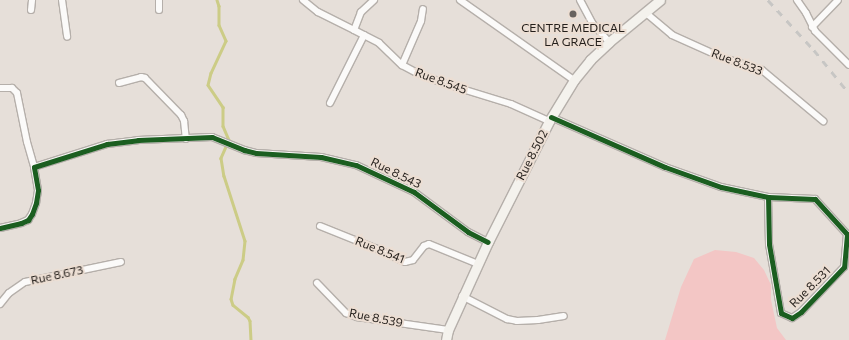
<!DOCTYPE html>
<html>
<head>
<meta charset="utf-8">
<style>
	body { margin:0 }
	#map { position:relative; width:849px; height:340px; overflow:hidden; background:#e6dfd9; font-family:Commissioner,sans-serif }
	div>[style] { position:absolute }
	.green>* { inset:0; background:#f3c6c5 }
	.stream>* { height:2.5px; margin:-1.25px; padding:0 1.25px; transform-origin:1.25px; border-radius:1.25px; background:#cccc86 }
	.roads { filter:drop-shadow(1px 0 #b5afaa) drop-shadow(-1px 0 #b5afaa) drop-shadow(0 1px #b5afaa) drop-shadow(0 -1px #b5afaa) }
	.street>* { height:6px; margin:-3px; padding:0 3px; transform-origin:3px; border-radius:3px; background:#fbfaf9 }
	.secondary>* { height:9px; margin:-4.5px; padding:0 4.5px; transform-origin:4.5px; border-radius:4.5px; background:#f4f2ed }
	.rail>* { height:2.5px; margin-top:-1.25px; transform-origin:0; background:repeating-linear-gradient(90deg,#c7c6c4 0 7px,transparent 0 14px) }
	.cycleway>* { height:5px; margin:-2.5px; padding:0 2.5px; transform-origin:2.5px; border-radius:2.5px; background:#1b5e20 }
	.dots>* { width:11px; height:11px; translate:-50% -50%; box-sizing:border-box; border:2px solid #ecded3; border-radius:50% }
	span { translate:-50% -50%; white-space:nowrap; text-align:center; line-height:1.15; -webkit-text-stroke:4px #ecded3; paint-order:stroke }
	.poi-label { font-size:12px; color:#241f1b }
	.street-label { font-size:12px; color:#241f1b }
</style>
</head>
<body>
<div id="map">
	<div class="green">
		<i style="clip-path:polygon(715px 250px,736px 252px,754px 258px,764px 270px,771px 285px,771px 300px,777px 328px,786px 340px,665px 340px,681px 287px,694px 259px)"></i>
	</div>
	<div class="stream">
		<i style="left:217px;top:0;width:6px;rotate:72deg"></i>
		<i style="left:219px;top:6px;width:19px;rotate:90deg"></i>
		<i style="left:219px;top:25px;width:17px;rotate:66deg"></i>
		<i style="left:226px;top:41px;width:35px;rotate:115deg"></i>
		<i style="left:211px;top:73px;width:12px;rotate:104deg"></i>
		<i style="left:208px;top:85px;width:27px;rotate:56deg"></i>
		<i style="left:223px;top:107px;width:19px;rotate:90deg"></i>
		<i style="left:223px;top:126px;width:15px;rotate:67deg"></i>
		<i style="left:229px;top:140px;width:20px;rotate:114deg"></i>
		<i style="left:221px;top:158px;width:18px;rotate:81deg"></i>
		<i style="left:224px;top:176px;width:68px;rotate:72.1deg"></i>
		<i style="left:245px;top:241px;width:19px;rotate:96deg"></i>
		<i style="left:243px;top:260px;width:21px;rotate:113deg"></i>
		<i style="left:235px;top:279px;width:20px;rotate:101deg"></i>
		<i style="left:231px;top:299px;width:6px;rotate:72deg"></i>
		<i style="left:233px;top:305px;width:19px;rotate:39deg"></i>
		<i style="left:248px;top:317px;width:4px;rotate:63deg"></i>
		<i style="left:250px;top:321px;width:19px;rotate:87deg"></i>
	</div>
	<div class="roads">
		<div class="street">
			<i style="left:62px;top:0;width:37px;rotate:82deg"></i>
			<i style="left:303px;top:0;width:19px;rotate:39deg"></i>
			<i style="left:318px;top:12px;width:40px;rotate:26.6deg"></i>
			<i style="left:374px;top:0;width:18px;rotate:137deg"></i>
			<i style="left:361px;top:12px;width:19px;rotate:111deg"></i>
			<i style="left:354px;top:30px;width:28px;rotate:27deg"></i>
			<i style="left:379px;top:43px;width:32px;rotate:44deg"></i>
			<i style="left:402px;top:65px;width:17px;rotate:28deg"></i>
			<i style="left:417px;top:73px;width:31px;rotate:21deg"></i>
			<i style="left:446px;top:84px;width:68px;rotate:17.1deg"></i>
			<i style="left:511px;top:104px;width:42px;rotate:24.1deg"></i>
			<i style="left:460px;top:0;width:139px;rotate:35.1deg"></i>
			<i style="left:580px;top:0;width:26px;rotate:62deg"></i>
			<i style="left:592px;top:23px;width:25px;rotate:48deg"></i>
			<i style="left:797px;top:0;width:16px;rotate:55deg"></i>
			<i style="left:806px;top:13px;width:20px;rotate:63deg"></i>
			<i style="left:815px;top:31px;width:48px;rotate:45deg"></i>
			<i style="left:31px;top:10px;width:10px;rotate:-84deg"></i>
			<i style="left:159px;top:10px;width:10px;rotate:-90deg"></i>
			<i style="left:646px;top:13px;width:34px;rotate:40deg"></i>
			<i style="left:672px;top:35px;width:54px;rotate:24.2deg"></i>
			<i style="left:721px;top:57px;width:43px;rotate:17.6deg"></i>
			<i style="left:762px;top:70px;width:80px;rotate:39.9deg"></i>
			<i style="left:812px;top:27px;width:37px;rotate:-46deg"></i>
			<i style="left:402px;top:65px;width:48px;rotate:-66.6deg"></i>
			<i style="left:421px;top:21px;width:12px;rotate:-81deg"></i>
			<i style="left:119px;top:83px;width:23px;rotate:-15deg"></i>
			<i style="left:141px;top:77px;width:4px;rotate:14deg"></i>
			<i style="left:145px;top:78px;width:52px;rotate:45.8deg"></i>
			<i style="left:181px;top:115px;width:7px;rotate:63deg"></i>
			<i style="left:184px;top:121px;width:18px;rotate:84deg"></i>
			<i style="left:0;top:88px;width:12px"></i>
			<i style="left:12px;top:88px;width:7px;rotate:45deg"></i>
			<i style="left:17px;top:93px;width:50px;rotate:78.5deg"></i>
			<i style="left:27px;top:142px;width:26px;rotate:74deg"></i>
			<i style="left:330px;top:103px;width:76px;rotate:-63.4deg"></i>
			<i style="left:551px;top:117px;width:124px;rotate:23.7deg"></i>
			<i style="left:665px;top:167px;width:59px;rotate:19.7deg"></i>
			<i style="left:721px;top:187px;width:48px;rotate:12deg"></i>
			<i style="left:768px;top:197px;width:47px;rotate:2.4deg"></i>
			<i style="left:815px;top:199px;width:47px;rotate:47.6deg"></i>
			<i style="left:847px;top:234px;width:33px;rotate:95deg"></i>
			<i style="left:844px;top:267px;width:62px;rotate:133.7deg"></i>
			<i style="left:801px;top:312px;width:11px;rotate:146deg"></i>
			<i style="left:792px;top:318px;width:12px;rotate:-156deg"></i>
			<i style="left:781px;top:313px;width:70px;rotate:-99.9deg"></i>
			<i style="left:769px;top:244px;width:47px;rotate:-91.2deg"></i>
			<i style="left:320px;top:226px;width:59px;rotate:21.8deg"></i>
			<i style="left:375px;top:248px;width:33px;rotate:25deg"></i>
			<i style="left:405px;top:262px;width:8px;rotate:-14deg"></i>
			<i style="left:413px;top:260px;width:18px;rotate:-52deg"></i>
			<i style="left:424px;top:246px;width:5px;rotate:-22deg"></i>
			<i style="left:429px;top:244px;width:53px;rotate:22.2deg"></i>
			<i style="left:0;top:228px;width:22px;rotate:-13deg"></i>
			<i style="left:21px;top:223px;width:8px;rotate:-23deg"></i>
			<i style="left:28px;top:220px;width:7px;rotate:-56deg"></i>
			<i style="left:32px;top:214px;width:12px;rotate:-70deg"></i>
			<i style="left:36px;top:203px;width:13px;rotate:-81deg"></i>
			<i style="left:38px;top:190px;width:23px;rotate:-100deg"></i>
			<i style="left:34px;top:167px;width:77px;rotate:-17.5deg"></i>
			<i style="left:107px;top:144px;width:31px;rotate:-7deg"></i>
			<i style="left:138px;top:140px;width:74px;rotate:-2.3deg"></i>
			<i style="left:212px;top:137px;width:35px;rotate:22deg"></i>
			<i style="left:244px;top:150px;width:12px;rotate:14deg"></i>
			<i style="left:256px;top:153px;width:65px;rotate:3.5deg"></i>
			<i style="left:321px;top:157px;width:36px;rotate:13deg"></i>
			<i style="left:356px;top:165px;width:64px;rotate:25deg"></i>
			<i style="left:414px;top:192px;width:67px;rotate:36.5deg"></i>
			<i style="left:468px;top:232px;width:22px;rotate:27deg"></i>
			<i style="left:317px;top:283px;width:42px;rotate:46deg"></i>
			<i style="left:346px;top:313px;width:12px;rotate:20deg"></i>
			<i style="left:357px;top:317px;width:92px;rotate:8.1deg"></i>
			<i style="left:462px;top:296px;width:51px;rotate:27.1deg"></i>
			<i style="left:507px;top:319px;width:10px;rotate:11deg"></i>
			<i style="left:517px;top:321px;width:21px;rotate:-3deg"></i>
			<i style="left:538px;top:320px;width:26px;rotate:-9deg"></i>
			<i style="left:0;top:304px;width:14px;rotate:-51deg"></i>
			<i style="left:9px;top:293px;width:19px;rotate:-35deg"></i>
			<i style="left:25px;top:282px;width:98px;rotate:-11.8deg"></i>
		</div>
		<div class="secondary">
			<i style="left:446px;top:340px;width:10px;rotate:-79deg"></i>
			<i style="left:448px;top:330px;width:97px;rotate:-65.6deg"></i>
			<i style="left:488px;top:242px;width:136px;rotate:-63.2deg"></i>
			<i style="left:549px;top:121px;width:48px;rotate:-58.6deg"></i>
			<i style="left:574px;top:80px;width:26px;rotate:-51deg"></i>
			<i style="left:590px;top:60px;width:26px;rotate:-43deg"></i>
			<i style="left:609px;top:42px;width:66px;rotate:-39.5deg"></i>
		</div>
	</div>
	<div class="rail">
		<i style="left:768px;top:0;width:68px;rotate:47.4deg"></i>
		<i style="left:814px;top:50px;width:55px;rotate:50.9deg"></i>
	</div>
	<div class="cycleway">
		<i style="left:551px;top:117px;width:124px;rotate:23.7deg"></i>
		<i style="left:665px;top:167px;width:59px;rotate:19.7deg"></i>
		<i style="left:721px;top:187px;width:48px;rotate:12deg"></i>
		<i style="left:768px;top:197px;width:47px;rotate:2.4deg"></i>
		<i style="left:815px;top:199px;width:47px;rotate:47.6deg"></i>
		<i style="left:847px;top:234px;width:33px;rotate:95deg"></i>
		<i style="left:844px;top:267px;width:62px;rotate:133.7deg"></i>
		<i style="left:801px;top:312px;width:11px;rotate:146deg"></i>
		<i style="left:792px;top:318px;width:12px;rotate:-156deg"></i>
		<i style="left:781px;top:313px;width:70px;rotate:-99.9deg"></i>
		<i style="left:769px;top:244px;width:47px;rotate:-91.2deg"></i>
		<i style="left:0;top:228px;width:22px;rotate:-13deg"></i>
		<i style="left:21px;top:223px;width:8px;rotate:-23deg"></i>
		<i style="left:28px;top:220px;width:7px;rotate:-56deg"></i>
		<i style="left:32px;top:214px;width:12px;rotate:-70deg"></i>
		<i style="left:36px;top:203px;width:13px;rotate:-81deg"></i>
		<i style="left:38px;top:190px;width:23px;rotate:-100deg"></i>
		<i style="left:34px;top:167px;width:77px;rotate:-17.5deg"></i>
		<i style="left:107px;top:144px;width:31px;rotate:-7deg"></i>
		<i style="left:138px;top:140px;width:74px;rotate:-2.3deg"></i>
		<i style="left:212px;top:137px;width:35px;rotate:22deg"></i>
		<i style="left:244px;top:150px;width:12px;rotate:14deg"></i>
		<i style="left:256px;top:153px;width:65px;rotate:3.5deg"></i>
		<i style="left:321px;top:157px;width:36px;rotate:13deg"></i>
		<i style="left:356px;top:165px;width:64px;rotate:25deg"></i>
		<i style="left:414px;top:192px;width:67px;rotate:36.5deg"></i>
		<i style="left:468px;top:232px;width:22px;rotate:27deg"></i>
	</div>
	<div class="dots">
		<i style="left:573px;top:14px;background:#68625e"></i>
	</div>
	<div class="poi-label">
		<span style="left:573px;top:35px">CENTRE MEDICAL<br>LA GRACE</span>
	</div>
	<div class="street-label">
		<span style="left:737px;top:62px;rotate:21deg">Rue 8.533</span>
		<span style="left:441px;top:81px;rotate:20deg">Rue 8.545</span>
		<span style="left:532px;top:155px;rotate:-63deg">Rue 8.502</span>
		<span style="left:396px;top:173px;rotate:26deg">Rue 8.543</span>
		<span style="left:380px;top:250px;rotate:22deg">Rue 8.541</span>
		<span style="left:57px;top:275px;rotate:-12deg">Rue 8.673</span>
		<span style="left:810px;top:287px;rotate:-45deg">Rue 8.531</span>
		<span style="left:376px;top:318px;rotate:11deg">Rue 8.539</span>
	</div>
</div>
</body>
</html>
